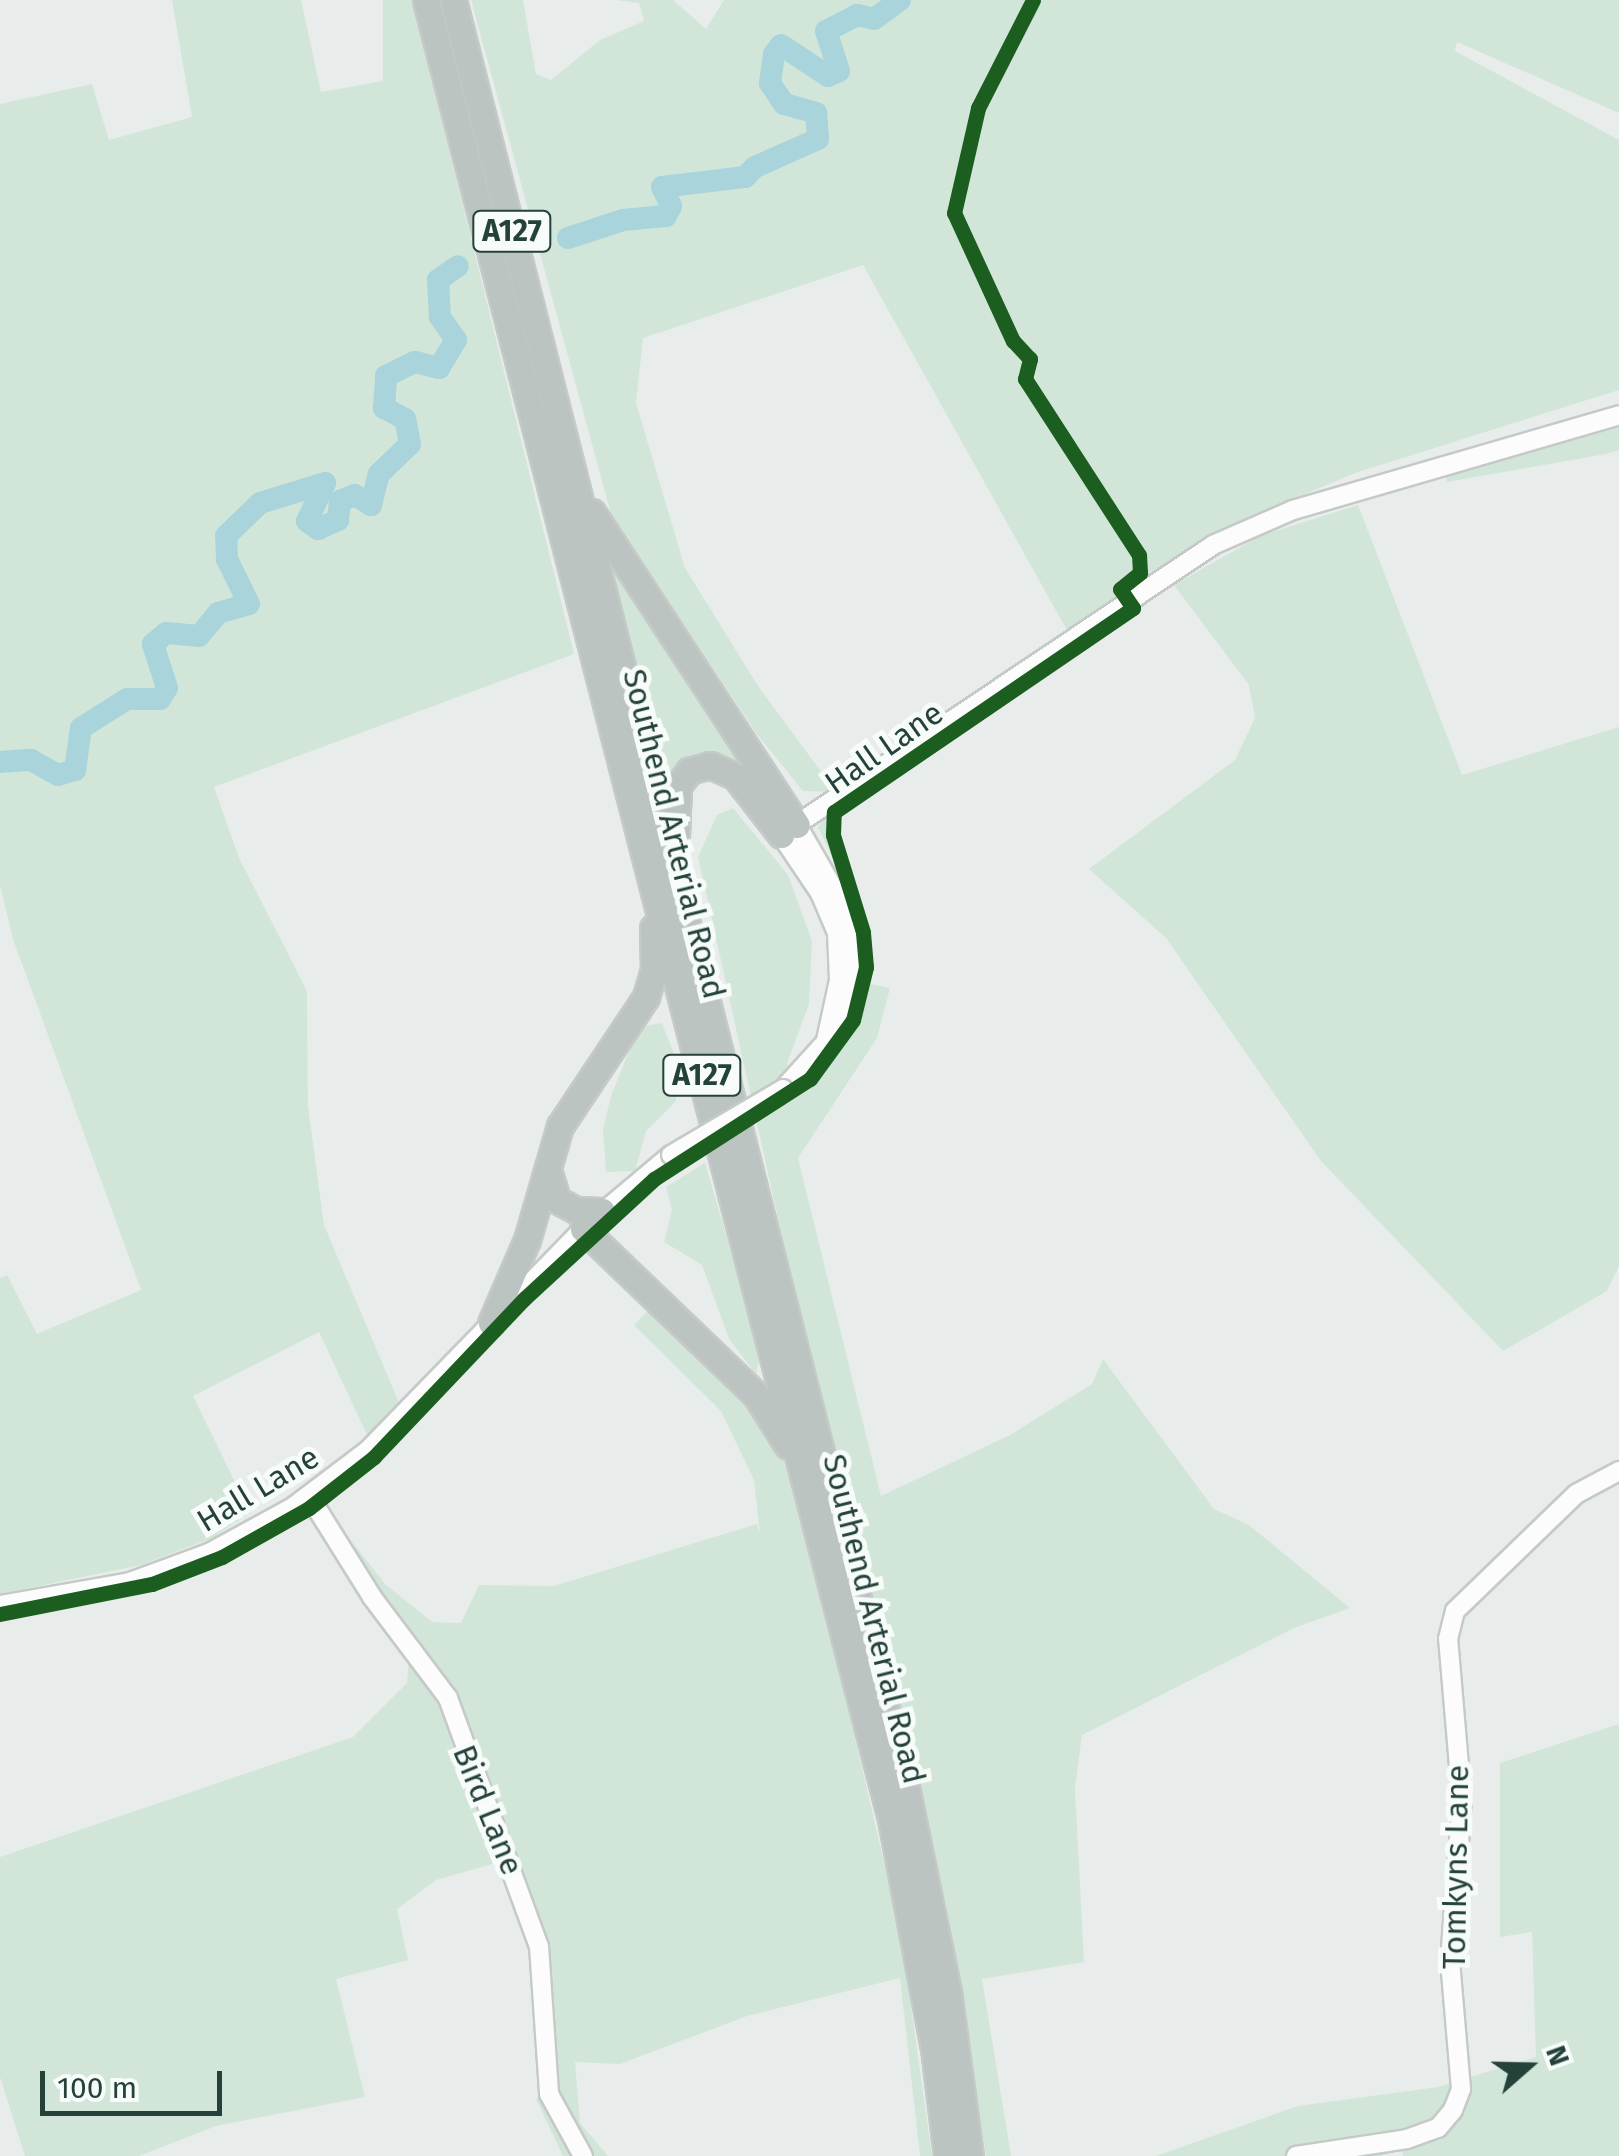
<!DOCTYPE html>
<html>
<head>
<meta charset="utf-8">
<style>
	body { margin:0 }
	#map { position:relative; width:1619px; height:2156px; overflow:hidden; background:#e8edeb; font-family:"Fira Sans",sans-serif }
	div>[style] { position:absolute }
	.green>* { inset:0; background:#d1e6d8 }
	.river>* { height:22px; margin:-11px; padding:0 11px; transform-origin:11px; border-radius:11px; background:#a9d4db }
	.roads { filter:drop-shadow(2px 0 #c5cac8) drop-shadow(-2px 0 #c5cac8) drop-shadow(0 2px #c5cac8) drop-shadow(0 -2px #c5cac8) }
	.minor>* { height:18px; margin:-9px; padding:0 9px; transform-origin:9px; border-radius:9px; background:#fcfcfc }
	.highway>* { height:25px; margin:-12.5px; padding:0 12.5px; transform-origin:12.5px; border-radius:12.5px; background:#bcc4c2 }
	.bridges { filter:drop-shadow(2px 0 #c5cac8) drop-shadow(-2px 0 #c5cac8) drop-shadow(0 2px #c5cac8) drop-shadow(0 -2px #c5cac8) }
	.minor-bridge>* { height:18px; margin:-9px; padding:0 9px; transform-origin:9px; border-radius:9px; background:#fcfcfc }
	.cycleway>* { height:15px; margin:-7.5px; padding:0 7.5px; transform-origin:7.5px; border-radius:7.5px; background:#1b5e20 }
	span { translate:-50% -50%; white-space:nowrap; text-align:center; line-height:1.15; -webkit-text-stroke:10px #f7fbf9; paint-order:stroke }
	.shield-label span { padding:2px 8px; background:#f7fbf9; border:2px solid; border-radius:8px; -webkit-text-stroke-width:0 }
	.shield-label { font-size:30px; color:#24423a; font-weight:700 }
	.street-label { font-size:32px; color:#24423a }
	.north { position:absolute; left:1479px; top:2016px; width:100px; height:100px; -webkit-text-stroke:8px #f7fbf9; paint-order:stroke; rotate:70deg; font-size:28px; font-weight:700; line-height:40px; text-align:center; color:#24423a }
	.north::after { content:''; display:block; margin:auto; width:35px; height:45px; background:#24423a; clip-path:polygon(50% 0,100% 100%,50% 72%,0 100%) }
	.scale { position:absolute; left:40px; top:2071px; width:182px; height:45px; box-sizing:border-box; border:5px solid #24423a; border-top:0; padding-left:12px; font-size:30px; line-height:35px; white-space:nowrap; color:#24423a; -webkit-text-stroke:8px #f7fbf9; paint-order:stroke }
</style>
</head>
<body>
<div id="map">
	<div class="green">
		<i style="clip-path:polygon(172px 0,301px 0,321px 92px,383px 81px,383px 0,412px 0,574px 654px,214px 787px,239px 858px,307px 991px,308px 1106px,324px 1225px,400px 1405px,367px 1435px,319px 1332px,193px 1396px,250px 1513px,212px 1538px,141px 1565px,0 1594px,0 1278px,7px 1275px,37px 1334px,141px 1290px,13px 939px,0 885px,0 104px,92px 84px,109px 140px,192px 117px)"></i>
		<i style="clip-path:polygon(471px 0,523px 0,536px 74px,551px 80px,600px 40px,644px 21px,639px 3px,616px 0,673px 0,706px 29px,724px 0,1619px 0,1619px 113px,1457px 42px,1455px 51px,1619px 140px,1619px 390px,1355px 473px,1230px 526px,1142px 577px,1068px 632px,863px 265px,643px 338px,636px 403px,685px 568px,758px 686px,836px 792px,803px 791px,756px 733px,611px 514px)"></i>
		<i style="clip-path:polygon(1619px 425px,1619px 450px,1606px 454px,1447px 482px,1446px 475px)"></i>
		<i style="clip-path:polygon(1358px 505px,1462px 775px,1619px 727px,1619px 1266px,1607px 1291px,1503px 1351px,1321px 1161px,1166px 938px,1089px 869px,1235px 760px,1255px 718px,1249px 685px,1174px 585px,1260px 536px)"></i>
		<i style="clip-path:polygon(599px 538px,766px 788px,738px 761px,699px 753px,669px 773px,664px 805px)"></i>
		<i style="clip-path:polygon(733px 808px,788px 875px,812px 941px,809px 1004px,787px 1064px,804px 1093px,842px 1045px,866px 983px,890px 988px,877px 1038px,798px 1158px,881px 1496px,1010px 1435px,1092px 1384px,1103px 1359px,1214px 1509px,1249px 1525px,1350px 1608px,1294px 1628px,1082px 1735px,1075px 1788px,1084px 1962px,982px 1979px,1011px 2156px,986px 2156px,946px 1905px,789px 1268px,698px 857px,717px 815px)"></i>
		<i style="clip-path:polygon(830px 811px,831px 834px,846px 887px,818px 827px)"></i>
		<i style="clip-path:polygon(662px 1023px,673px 1051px,676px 1101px,646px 1131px,635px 1171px,606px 1172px,603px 1129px,611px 1096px,639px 1027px)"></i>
		<i style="clip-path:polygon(705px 1163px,761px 1353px,756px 1374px,729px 1339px,702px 1265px,664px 1242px,672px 1210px,666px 1187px)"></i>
		<i style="clip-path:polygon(654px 1305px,744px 1395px,777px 1441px,798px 1493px,901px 1935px,932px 2156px,920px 2156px,900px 1978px,747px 2016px,620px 2064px,575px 2062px,580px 2123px,608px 2156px,563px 2156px,536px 2099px,549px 2094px,534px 1946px,503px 1861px,436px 1880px,397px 1909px,408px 1960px,336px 1979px,365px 2097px,216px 2126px,139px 2156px,25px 2156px,0 2077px,0 1857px,353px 1737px,407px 1683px,409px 1659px,370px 1613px,314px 1520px,356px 1547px,385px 1584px,432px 1622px,461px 1623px,479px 1585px,554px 1586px,757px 1524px,760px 1533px,754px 1480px,721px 1411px,634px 1325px)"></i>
		<i style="clip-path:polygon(1619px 1724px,1619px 2156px,1403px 2156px,1401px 2150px,1381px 2156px,1156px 2156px,1298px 2106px,1438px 2087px,1536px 2057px,1532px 1932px,1500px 1937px,1500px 1763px)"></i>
	</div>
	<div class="river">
		<i style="left:568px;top:238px;width:58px;rotate:-18.1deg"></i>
		<i style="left:623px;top:220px;width:43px;rotate:-5.3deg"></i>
		<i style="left:666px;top:216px;width:11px;rotate:-63deg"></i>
		<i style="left:671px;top:206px;width:21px;rotate:-115deg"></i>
		<i style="left:662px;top:187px;width:84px;rotate:-6.9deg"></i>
		<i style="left:745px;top:177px;width:14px;rotate:-45deg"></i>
		<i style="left:755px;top:167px;width:69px;rotate:-24deg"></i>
		<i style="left:818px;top:139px;width:26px;rotate:-94deg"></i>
		<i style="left:816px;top:113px;width:33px;rotate:-164deg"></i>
		<i style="left:784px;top:104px;width:25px;rotate:-124deg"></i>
		<i style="left:770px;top:83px;width:29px;rotate:-82deg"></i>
		<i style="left:774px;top:54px;width:11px;rotate:-52deg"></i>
		<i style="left:781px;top:45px;width:56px;rotate:33.4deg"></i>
		<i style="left:828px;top:76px;width:12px;rotate:-24deg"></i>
		<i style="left:839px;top:71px;width:42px;rotate:-108deg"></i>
		<i style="left:826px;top:31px;width:35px;rotate:-27deg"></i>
		<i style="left:857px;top:15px;width:17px;rotate:13deg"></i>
		<i style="left:874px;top:19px;width:32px;rotate:-36deg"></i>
		<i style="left:0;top:762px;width:31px;rotate:-4deg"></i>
		<i style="left:31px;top:760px;width:31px;rotate:29deg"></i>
		<i style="left:58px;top:775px;width:18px;rotate:-16deg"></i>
		<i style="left:75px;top:770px;width:42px;rotate:-81.9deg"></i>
		<i style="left:81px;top:728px;width:54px;rotate:-32.2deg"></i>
		<i style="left:127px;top:699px;width:33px"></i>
		<i style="left:160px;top:699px;width:13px;rotate:-58deg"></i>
		<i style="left:167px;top:688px;width:46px;rotate:-107.7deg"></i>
		<i style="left:153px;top:644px;width:17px;rotate:-40deg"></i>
		<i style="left:166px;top:633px;width:33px;rotate:5deg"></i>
		<i style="left:199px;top:636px;width:30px;rotate:-50deg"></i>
		<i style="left:218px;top:613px;width:32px;rotate:-16deg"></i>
		<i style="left:249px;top:604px;width:50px;rotate:-116.1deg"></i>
		<i style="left:227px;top:559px;width:23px;rotate:-92deg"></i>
		<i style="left:226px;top:536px;width:47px;rotate:-44.1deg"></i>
		<i style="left:260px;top:503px;width:68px;rotate:-17.1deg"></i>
		<i style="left:325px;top:483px;width:42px;rotate:115.3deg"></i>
		<i style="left:307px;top:521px;width:14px;rotate:36deg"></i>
		<i style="left:318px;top:529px;width:22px;rotate:-24deg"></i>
		<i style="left:338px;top:520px;width:19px;rotate:-84deg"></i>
		<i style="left:340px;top:501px;width:16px;rotate:-22deg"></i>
		<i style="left:355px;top:495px;width:19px;rotate:32deg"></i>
		<i style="left:371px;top:505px;width:32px;rotate:-76deg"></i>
		<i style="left:379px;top:474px;width:43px;rotate:-44.1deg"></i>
		<i style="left:410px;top:444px;width:25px;rotate:-101deg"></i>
		<i style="left:405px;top:419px;width:24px;rotate:-152deg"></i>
		<i style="left:384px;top:408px;width:32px;rotate:-86deg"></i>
		<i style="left:386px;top:376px;width:32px;rotate:-26deg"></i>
		<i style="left:415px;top:362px;width:25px;rotate:14deg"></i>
		<i style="left:439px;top:368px;width:33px;rotate:-59deg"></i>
		<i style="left:456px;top:340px;width:28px;rotate:-125deg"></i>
		<i style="left:440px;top:317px;width:37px;rotate:-93deg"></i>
		<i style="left:438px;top:280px;width:24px;rotate:-35deg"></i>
	</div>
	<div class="roads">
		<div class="minor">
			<i style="left:825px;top:1045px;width:66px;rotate:-77.8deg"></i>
			<i style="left:839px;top:980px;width:47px;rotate:-92.4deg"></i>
			<i style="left:837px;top:933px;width:43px;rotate:-113deg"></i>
			<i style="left:820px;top:893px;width:70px;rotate:-123.9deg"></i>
			<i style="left:781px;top:835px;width:520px;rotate:-33.87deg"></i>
			<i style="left:1213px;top:545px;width:87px;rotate:-23.6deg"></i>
			<i style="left:1293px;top:510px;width:340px;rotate:-16.2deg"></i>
			<i style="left:783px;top:1089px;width:88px;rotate:-47.8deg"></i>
			<i style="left:842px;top:1024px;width:52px;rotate:-76.8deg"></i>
			<i style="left:854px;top:973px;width:61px;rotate:-96.5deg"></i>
			<i style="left:847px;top:912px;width:100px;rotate:-119.9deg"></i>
			<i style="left:309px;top:1496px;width:119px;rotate:58deg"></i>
			<i style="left:372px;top:1597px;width:126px;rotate:53deg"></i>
			<i style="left:448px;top:1698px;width:264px;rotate:69.9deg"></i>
			<i style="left:539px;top:1946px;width:148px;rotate:86.1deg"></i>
			<i style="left:549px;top:2094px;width:71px;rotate:61.3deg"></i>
			<i style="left:0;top:1605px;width:132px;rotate:-10deg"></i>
			<i style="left:130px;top:1582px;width:84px;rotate:-20.2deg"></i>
			<i style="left:209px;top:1553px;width:96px;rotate:-28.7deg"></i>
			<i style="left:293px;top:1507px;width:94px;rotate:-37.2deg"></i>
			<i style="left:368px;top:1450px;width:308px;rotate:-45.8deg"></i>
			<i style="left:583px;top:1229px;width:115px;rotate:-40.1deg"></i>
			<i style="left:1296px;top:2156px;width:112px;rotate:-8.7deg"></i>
			<i style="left:1407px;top:2139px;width:33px;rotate:-20deg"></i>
			<i style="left:1438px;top:2128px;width:23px;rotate:-50deg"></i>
			<i style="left:1453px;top:2110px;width:22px;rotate:-69deg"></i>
			<i style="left:1461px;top:2089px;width:128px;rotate:-94.9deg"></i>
			<i style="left:1450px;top:1961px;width:160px;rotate:-85.7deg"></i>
			<i style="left:1462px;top:1801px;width:163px;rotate:-94.9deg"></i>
			<i style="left:1448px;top:1639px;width:29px;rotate:-76deg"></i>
			<i style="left:1455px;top:1611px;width:168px;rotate:-44deg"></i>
			<i style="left:1576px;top:1494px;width:49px;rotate:-28.1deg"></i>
		</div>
		<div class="highway">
			<i style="left:426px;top:0;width:1877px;rotate:75.66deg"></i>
			<i style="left:891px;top:1819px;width:233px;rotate:79.4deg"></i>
			<i style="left:934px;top:2048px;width:109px;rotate:83.1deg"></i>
			<i style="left:453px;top:0;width:1844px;rotate:75.78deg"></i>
			<i style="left:906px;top:1787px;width:208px;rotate:78.4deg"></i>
			<i style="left:948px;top:1991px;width:166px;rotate:82.4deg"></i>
			<i style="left:592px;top:512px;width:374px;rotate:56.8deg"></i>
			<i style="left:676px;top:836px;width:50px;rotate:-87.7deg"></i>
			<i style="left:678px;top:786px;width:19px;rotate:-54deg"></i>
			<i style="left:689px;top:771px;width:22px;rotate:-16deg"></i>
			<i style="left:710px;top:765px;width:27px;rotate:24deg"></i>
			<i style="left:735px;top:776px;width:75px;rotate:52.1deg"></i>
			<i style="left:548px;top:1170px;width:31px;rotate:73deg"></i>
			<i style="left:557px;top:1200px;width:21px;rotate:28deg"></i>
			<i style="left:576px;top:1210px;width:26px;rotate:2deg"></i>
			<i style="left:583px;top:1229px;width:240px;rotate:43.8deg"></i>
			<i style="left:756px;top:1395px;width:60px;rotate:57.9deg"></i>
			<i style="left:491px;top:1323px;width:90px;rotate:-66.6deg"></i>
			<i style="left:527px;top:1240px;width:119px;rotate:-73.9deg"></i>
			<i style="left:560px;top:1126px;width:155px;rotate:-56.3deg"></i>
			<i style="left:646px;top:997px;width:29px;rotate:-74deg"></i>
			<i style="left:654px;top:969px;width:41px;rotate:-91.4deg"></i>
		</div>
	</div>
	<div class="bridges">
		<div class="minor-bridge">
			<i style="left:671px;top:1155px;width:130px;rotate:-30.5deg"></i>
		</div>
	</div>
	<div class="cycleway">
		<i style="left:0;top:1614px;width:155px;rotate:-11.2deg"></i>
		<i style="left:152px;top:1584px;width:75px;rotate:-21.1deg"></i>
		<i style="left:222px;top:1557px;width:100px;rotate:-29.4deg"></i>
		<i style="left:309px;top:1508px;width:83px;rotate:-38.1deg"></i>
		<i style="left:374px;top:1457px;width:218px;rotate:-46.5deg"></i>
		<i style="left:524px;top:1299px;width:177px;rotate:-42.7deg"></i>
		<i style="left:654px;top:1179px;width:185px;rotate:-32.7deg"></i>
		<i style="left:810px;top:1079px;width:73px;rotate:-53.9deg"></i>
		<i style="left:853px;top:1020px;width:55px;rotate:-76.2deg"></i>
		<i style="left:866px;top:967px;width:35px;rotate:-95deg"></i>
		<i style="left:863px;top:932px;width:102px;rotate:-107.2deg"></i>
		<i style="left:833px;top:835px;width:23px;rotate:-88deg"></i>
		<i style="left:834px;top:812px;width:362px;rotate:-34.3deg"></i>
		<i style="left:1133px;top:608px;width:23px;rotate:-124deg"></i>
		<i style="left:1120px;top:589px;width:26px;rotate:-39deg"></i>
		<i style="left:1140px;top:573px;width:18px;rotate:-93deg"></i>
		<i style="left:1139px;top:555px;width:210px;rotate:-122.9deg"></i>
		<i style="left:1025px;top:379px;width:21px;rotate:-76deg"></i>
		<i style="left:1030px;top:359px;width:25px;rotate:-133deg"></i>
		<i style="left:1013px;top:341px;width:141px;rotate:-114.7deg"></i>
		<i style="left:954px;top:213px;width:108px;rotate:-77.1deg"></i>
		<i style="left:978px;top:108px;width:121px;rotate:-63deg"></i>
	</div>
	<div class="shield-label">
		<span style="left:512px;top:231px">A127</span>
		<span style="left:702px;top:1075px">A127</span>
	</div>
	<div class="street-label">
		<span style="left:884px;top:748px;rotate:-35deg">Hall Lane</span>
		<span style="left:674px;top:834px;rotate:76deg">Southend Arterial Road</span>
		<span style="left:258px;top:1489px;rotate:-31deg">Hall Lane</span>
		<span style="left:874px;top:1619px;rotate:76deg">Southend Arterial Road</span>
		<span style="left:488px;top:1810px;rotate:68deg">Bird Lane</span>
		<span style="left:1456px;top:1867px;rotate:-89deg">Tomkyns Lane</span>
	</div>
	<div class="north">N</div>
	<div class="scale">100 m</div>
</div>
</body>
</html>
